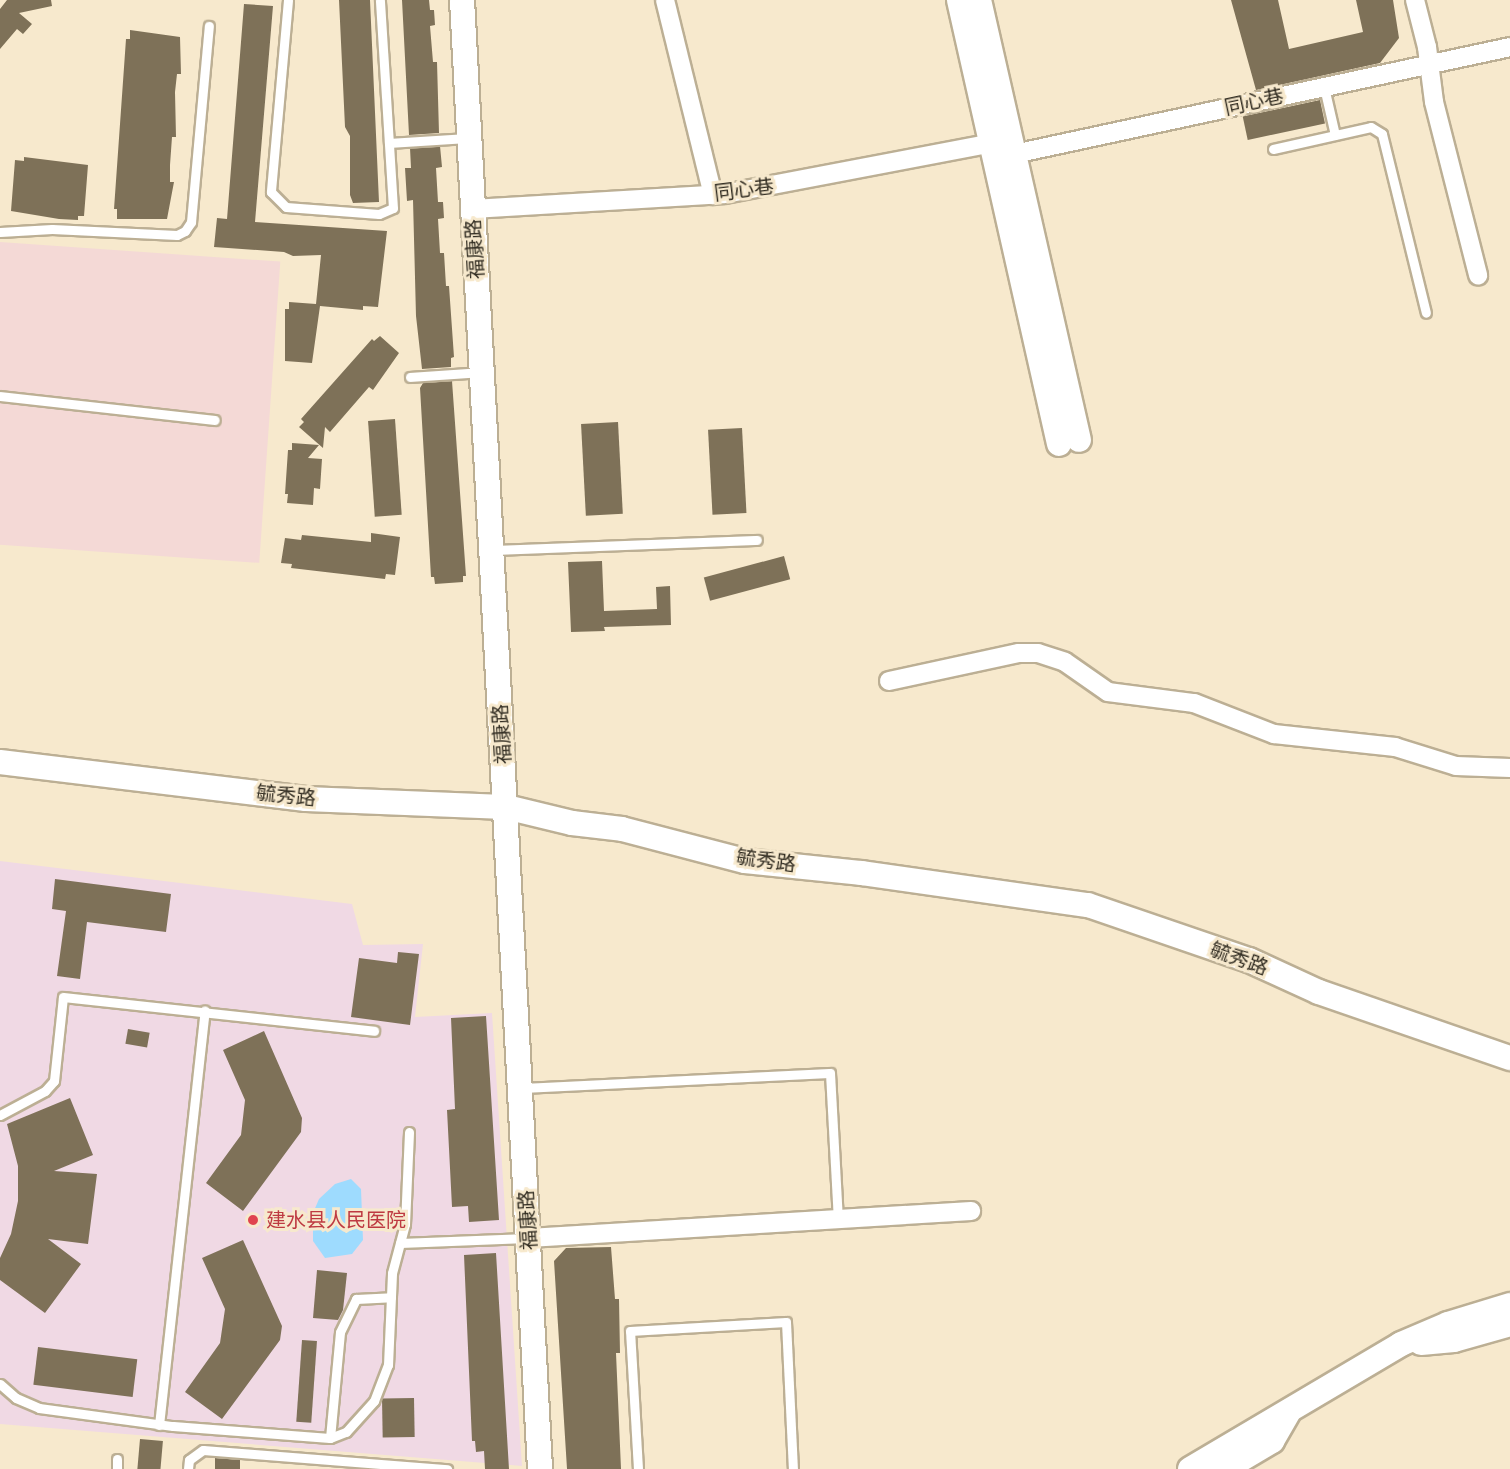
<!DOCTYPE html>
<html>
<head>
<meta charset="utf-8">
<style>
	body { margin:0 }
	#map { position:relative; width:1510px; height:1469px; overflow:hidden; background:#f7e9cd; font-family:Cabin,"Noto Sans SC",sans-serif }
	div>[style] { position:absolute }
	.commercial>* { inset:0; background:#f4d9d6; transform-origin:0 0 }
	.medical>* { inset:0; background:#f0d9e4 }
	.water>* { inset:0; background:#9edbfe }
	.building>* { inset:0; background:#7e7158; transform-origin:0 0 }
	.roads { filter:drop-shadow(2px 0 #bcaf94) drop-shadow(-2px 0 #bcaf94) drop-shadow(0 2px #bcaf94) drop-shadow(0 -2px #bcaf94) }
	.lane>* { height:9px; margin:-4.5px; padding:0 4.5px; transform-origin:4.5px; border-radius:4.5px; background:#fff }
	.street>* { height:18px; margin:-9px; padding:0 9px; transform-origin:9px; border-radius:9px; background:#fff }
	.secondary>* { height:24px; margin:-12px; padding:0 12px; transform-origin:12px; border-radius:12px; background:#fff }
	.dots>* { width:16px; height:16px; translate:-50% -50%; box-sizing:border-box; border:3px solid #f7e9cd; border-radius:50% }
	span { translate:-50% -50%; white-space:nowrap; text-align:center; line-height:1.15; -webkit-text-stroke:6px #f7e9cd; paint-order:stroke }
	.street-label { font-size:20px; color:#322d22 }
	.health-label { font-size:20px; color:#be3a42 }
	.left { translate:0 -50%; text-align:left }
</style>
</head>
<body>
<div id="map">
	<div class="commercial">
		<i style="left:0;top:242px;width:281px;height:302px;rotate:4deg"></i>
	</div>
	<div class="medical">
		<i style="clip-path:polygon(0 861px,352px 904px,363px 945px,423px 944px,415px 1017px,492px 1013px,522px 1466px,0 1424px)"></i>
	</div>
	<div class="water">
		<i style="clip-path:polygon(351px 1179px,361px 1189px,363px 1240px,352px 1254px,325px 1258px,313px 1241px,313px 1213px,319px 1199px,335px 1184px)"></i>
	</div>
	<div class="building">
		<i style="clip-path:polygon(7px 0,51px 0,52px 6px,19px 13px,32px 24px,23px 34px,17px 29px,0 49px,0 9px)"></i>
		<i style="clip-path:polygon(339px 0,370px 0,379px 202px,353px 203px,350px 195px,350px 136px,345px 127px)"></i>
		<i style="clip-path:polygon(402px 0,429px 0,430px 10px,434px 10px,435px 25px,430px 26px,433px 62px,437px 62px,439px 133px,409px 135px)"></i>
		<i style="clip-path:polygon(1231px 0,1278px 0,1289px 49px,1363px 32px,1356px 0,1393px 0,1399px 38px,1380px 63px,1256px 90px)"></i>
		<i style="clip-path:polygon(244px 4px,273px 6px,255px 222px,387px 231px,378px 307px,363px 306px,363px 310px,320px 306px,312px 363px,285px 361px,285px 309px,289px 309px,289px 302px,316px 304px,321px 255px,293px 256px,284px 252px,214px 247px,217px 218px,227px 219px)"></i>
		<i style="clip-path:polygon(130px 30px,180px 37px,181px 74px,177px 74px,175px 92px,176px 137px,172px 137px,170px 165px,170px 182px,174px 182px,167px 219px,117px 219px,117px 209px,114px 209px,126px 39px,130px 39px)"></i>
		<i style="left:1320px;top:100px;width:24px;height:79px;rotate:78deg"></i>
		<i style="clip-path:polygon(440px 146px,442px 167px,436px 168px,438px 202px,443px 202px,444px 218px,438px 219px,440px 253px,444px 253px,446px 286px,449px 286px,454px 357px,451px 358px,451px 367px,422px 369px,416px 316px,413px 200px,407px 201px,405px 168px,411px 168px,410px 148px)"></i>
		<i style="clip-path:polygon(24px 157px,88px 165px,84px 216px,78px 216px,78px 220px,59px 219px,11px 211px,15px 160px,24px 161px)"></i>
		<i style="clip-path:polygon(380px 336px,399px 353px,373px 390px,369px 387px,330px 432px,325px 427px,323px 448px,299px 427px,304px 422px,301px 419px,372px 339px,374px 341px)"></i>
		<i style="clip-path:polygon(452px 381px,466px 576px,463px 576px,463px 582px,435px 584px,434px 577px,431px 577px,420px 388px,423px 383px)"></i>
		<i style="left:395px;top:419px;width:96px;height:27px;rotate:86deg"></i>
		<i style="left:618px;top:422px;width:92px;height:37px;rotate:87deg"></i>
		<i style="left:742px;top:428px;width:85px;height:34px;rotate:87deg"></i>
		<i style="clip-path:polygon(292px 443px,319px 445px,308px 458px,322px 459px,320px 489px,314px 488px,313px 505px,287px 503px,288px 494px,285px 494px,288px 450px,292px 450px)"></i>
		<i style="clip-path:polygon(371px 533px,400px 537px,395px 575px,386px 574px,385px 579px,291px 568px,292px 564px,281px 563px,285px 538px,301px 540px,302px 535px,371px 542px)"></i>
		<i style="left:784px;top:556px;width:24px;height:83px;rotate:75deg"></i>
		<i style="clip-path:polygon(602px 561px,604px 611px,657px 609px,656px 587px,670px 586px,671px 625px,604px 627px,605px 631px,571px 632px,568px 562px)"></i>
		<i style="clip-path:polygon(55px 879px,171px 894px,166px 932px,87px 922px,80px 979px,57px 976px,66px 911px,52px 909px)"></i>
		<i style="clip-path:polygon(398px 952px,419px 954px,410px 1025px,351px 1017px,359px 958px,397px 963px)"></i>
		<i style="clip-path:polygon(486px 1016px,499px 1220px,469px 1222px,468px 1206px,452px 1207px,447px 1110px,455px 1109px,451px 1018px)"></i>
		<i style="left:128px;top:1029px;width:22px;height:15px;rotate:10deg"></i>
		<i style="clip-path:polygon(264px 1031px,302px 1118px,301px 1132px,243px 1211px,206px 1183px,241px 1135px,245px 1100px,223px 1050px)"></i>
		<i style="clip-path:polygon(70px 1098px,93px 1155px,54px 1171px,97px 1174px,88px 1244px,48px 1239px,81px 1264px,45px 1313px,0 1280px,0 1258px,11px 1234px,18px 1201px,18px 1166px,7px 1124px)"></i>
		<i style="clip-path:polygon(243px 1240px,282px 1326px,280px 1340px,222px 1419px,185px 1392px,220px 1343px,225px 1309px,202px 1258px)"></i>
		<i style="clip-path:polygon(611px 1247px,615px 1299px,619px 1299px,620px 1353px,616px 1353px,621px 1469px,567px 1469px,554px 1261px,566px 1248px)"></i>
		<i style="clip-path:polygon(496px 1253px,509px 1469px,485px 1469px,484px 1451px,476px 1452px,475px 1441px,472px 1441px,464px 1255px)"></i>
		<i style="clip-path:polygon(317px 1270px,347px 1273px,343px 1310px,338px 1320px,313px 1318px)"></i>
		<i style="left:302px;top:1340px;width:15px;height:82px;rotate:4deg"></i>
		<i style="left:38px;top:1347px;width:100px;height:38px;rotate:7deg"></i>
		<i style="left:414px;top:1398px;width:39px;height:32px;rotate:89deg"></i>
		<i style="left:140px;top:1439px;width:23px;height:30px;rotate:5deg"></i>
		<i style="clip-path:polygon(215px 1458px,240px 1460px,240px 1469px,215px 1469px)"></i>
	</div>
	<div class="roads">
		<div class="lane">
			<i style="left:288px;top:0;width:193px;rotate:95.1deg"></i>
			<i style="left:271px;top:192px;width:21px;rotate:45deg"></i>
			<i style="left:286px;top:207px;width:93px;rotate:4.3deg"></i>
			<i style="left:379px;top:214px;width:15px;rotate:-23deg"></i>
			<i style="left:393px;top:208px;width:208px;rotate:-93.6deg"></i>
			<i style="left:1324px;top:87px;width:49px;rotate:77.1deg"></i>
			<i style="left:389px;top:143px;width:78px;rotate:-3.7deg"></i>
			<i style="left:1273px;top:149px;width:100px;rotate:-12.7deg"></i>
			<i style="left:1371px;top:127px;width:13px;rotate:32deg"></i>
			<i style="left:1382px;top:134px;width:184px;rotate:76.2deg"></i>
			<i style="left:0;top:232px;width:52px;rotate:-3.3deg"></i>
			<i style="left:52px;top:229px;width:125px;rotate:2.7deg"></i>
			<i style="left:177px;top:235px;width:9px;rotate:-27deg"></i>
			<i style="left:185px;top:231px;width:11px;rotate:-56deg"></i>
			<i style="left:191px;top:222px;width:197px;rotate:-84.8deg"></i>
			<i style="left:410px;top:377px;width:72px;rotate:-4deg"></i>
			<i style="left:0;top:396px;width:216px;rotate:6.4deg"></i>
			<i style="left:492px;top:550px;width:265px;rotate:-2.2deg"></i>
			<i style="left:522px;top:1088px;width:308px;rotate:-2.8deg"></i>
			<i style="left:830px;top:1073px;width:146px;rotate:86.9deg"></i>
			<i style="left:0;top:1115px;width:51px;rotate:-28.1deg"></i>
			<i style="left:45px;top:1091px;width:13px;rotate:-48deg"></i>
			<i style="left:54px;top:1081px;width:84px;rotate:-83.9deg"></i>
			<i style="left:63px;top:997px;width:313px;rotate:6.2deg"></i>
			<i style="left:400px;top:1243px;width:127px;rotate:-2.3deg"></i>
			<i style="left:0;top:1384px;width:21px;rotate:41deg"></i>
			<i style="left:16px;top:1398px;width:25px;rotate:23deg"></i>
			<i style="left:39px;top:1408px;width:135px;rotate:7.7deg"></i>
			<i style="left:173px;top:1426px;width:157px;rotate:4.4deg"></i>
			<i style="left:330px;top:1438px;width:17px;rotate:-21deg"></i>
			<i style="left:346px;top:1432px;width:42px;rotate:-47.9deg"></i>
			<i style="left:374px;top:1401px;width:39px;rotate:-69deg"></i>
			<i style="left:388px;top:1365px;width:92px;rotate:-87.5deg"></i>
			<i style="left:392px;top:1273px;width:51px;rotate:-75.1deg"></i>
			<i style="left:405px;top:1224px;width:92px;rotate:-87.5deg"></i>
			<i style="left:159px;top:1425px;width:417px;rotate:-83.7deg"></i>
			<i style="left:330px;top:1438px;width:106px;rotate:-84.6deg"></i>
			<i style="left:340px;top:1332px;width:37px;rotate:-64deg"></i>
			<i style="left:356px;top:1299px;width:35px;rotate:-3deg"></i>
			<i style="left:117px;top:1469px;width:10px;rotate:-90deg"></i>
			<i style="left:188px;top:1469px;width:9px;rotate:-84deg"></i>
			<i style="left:189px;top:1460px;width:17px;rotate:-36deg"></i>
			<i style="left:203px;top:1450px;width:245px;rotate:4.5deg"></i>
			<i style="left:638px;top:1469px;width:138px;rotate:-93.3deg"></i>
			<i style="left:630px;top:1331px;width:156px;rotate:-3.3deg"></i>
			<i style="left:786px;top:1322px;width:147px;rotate:87.3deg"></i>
		</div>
		<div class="street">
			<i style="left:665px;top:0;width:201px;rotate:76.2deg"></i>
			<i style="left:1415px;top:0;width:49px;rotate:75.7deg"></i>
			<i style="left:1427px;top:47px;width:55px;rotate:82.7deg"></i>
			<i style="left:1434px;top:102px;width:179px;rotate:75.7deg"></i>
			<i style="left:1014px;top:154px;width:507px;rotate:-12.17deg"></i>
			<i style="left:473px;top:209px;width:252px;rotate:-3.4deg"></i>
			<i style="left:725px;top:194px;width:283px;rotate:-10.8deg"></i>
			<i style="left:889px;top:681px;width:133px;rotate:-12.2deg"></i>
			<i style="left:1019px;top:653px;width:19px"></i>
			<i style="left:1038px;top:653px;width:28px;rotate:18deg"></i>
			<i style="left:1065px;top:662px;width:52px;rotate:34.9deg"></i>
			<i style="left:1108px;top:692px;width:87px;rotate:7.3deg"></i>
			<i style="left:1194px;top:703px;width:86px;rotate:21.2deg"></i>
			<i style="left:1274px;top:734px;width:122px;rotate:6.1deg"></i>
			<i style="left:1395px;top:747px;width:64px;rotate:17.3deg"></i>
			<i style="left:1456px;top:766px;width:54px;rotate:2.1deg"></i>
			<i style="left:529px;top:1238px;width:443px;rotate:-3.5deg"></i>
		</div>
		<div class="secondary">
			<i style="left:462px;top:0;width:1471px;rotate:86.96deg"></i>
			<i style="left:959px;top:0;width:455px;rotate:77.3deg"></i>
			<i style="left:979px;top:0;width:451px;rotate:77.2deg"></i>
			<i style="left:0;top:762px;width:308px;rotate:6.9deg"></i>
			<i style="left:306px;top:799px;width:200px;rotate:2.3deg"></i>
			<i style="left:506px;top:807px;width:68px;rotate:13.6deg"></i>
			<i style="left:572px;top:823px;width:50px;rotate:6.8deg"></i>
			<i style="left:622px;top:829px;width:127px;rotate:14.6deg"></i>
			<i style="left:745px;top:861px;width:118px;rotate:5.9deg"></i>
			<i style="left:862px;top:873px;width:228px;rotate:8.1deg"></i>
			<i style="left:1088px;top:905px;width:170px;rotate:18.9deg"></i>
			<i style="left:1249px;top:960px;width:77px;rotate:24.6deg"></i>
			<i style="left:1319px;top:992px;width:202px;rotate:19.1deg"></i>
			<i style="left:1421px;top:1343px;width:33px;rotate:-5deg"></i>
			<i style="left:1454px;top:1340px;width:58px;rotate:-15.9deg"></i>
			<i style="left:1190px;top:1469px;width:245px;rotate:-30.6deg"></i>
			<i style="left:1401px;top:1344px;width:51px;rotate:-23.1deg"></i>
			<i style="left:1448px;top:1324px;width:65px;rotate:-17deg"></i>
			<i style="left:1225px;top:1469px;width:55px;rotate:-30.8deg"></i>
			<i style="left:1272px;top:1441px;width:32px;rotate:-60deg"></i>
		</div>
	</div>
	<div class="dots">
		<i style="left:253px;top:1220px;background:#e0444e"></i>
	</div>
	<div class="street-label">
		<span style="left:1254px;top:102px;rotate:-12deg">同心巷</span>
		<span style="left:744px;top:190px;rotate:-7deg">同心巷</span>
		<span style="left:475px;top:249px;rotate:-93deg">福康路</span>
		<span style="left:502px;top:734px;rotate:-93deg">福康路</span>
		<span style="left:286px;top:796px;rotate:6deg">毓秀路</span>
		<span style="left:766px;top:861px;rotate:8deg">毓秀路</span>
		<span style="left:1239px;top:959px;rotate:20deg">毓秀路</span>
		<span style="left:528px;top:1220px;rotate:-93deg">福康路</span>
	</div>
	<div class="health-label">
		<span class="left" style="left:266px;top:1220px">建水县人民医院</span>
	</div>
</div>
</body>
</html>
